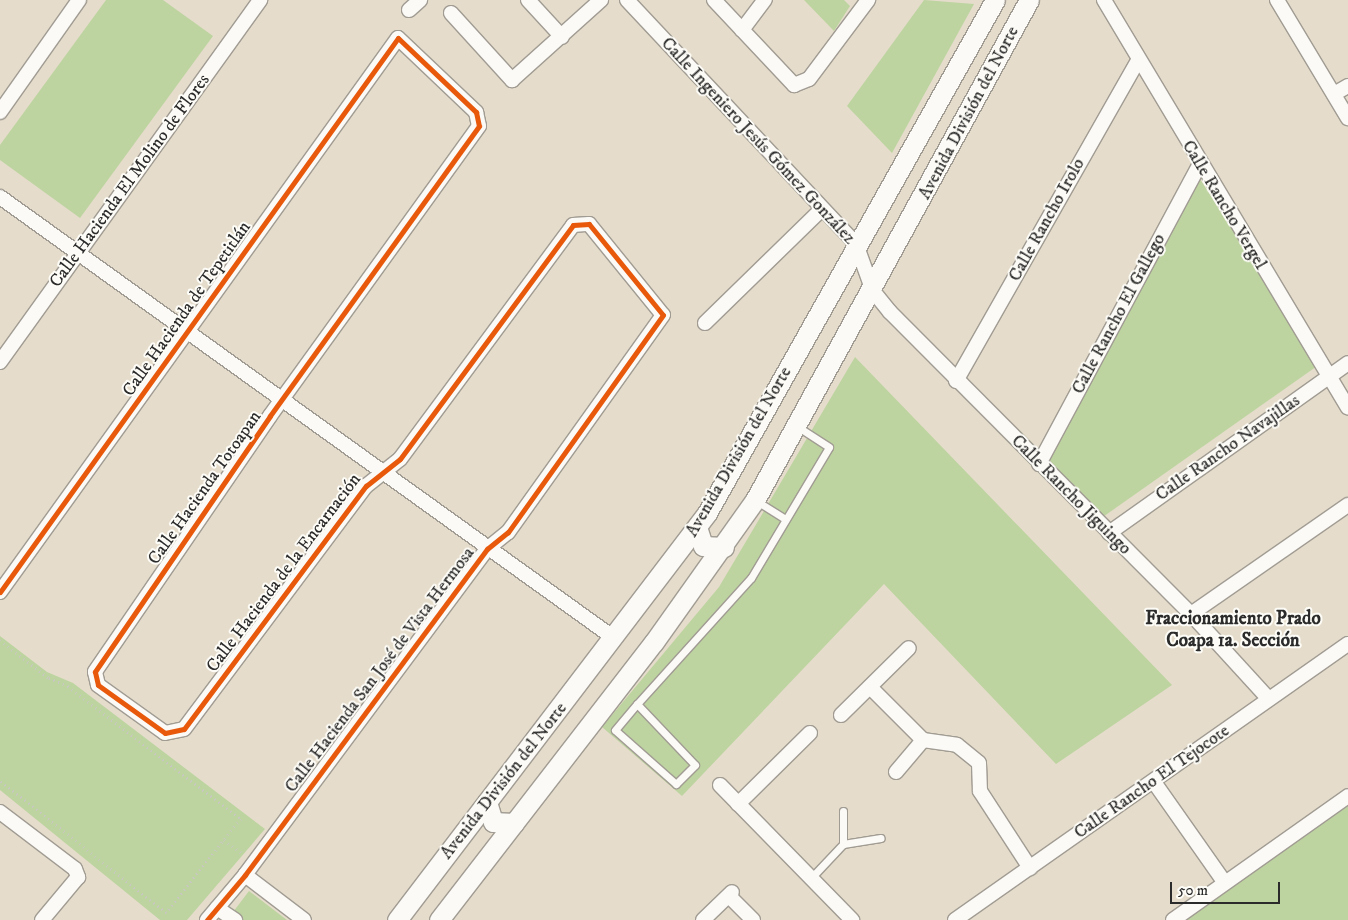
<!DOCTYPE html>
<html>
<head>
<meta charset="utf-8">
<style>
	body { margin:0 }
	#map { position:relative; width:1348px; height:920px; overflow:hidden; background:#e5dccb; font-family:"IM FELL DW Pica",serif }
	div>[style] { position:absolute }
	.green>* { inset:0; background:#bdd4a0 }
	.path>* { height:2.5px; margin-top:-1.25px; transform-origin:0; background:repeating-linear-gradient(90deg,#c9c7c2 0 1px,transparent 0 5px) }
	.roads { filter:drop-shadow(1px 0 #a19c93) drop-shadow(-1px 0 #a19c93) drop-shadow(0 1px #a19c93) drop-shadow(0 -1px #a19c93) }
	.lane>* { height:7px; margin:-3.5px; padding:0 3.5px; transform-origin:3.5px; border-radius:3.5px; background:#fbfaf7 }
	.street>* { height:14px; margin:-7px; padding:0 7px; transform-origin:7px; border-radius:7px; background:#fbfaf7 }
	.secondary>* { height:19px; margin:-9.5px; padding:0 9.5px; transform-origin:9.5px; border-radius:9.5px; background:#fbfaf7 }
	.cycleway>* { height:5px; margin:-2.5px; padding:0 2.5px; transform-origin:2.5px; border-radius:2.5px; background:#e8590c }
	span { translate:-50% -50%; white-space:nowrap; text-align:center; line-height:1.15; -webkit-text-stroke:4px #fdfcf7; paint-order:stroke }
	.street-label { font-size:18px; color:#2b2b2b }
	.neighbourhood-label { font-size:19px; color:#2b2b2b; font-weight:700 }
	.scale { position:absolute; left:1170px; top:882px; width:110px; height:22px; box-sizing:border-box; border:2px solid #2b2b2b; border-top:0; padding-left:6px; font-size:15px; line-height:18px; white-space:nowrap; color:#2b2b2b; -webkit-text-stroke:4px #fdfcf7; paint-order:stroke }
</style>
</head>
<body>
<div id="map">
	<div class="green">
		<i style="clip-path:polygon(106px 0,163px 0,213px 36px,80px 218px,0 160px,0 145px)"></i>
		<i style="clip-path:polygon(804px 0,844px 0,850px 6px,834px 31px)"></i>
		<i style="clip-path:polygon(924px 0,974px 4px,892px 153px,847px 106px)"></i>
		<i style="clip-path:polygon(1198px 176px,1320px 364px,1100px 519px,1048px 461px)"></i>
		<i style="clip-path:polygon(855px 357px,1172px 685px,1056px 764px,884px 584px,682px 796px,602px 727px,719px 587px)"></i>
		<i style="clip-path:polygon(0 636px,47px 672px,73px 683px,265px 829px,187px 920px,160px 920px,0 790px)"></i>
		<i style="clip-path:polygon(1348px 800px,1348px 920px,1178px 920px)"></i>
		<i style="clip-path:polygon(249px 891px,287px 920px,236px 920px,230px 916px)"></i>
	</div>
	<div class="path">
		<i style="left:0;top:640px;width:62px;rotate:37.8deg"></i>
		<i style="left:49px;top:678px;width:21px;rotate:23deg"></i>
		<i style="left:68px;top:686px;width:218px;rotate:37.6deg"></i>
		<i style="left:241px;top:819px;width:120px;rotate:128.6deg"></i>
		<i style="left:166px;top:913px;width:212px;rotate:-141.5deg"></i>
		<i style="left:224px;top:840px;width:24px;rotate:36deg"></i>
	</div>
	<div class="roads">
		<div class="lane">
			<i style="left:755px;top:500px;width:36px;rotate:32deg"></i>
			<i style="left:637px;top:704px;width:84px;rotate:46.4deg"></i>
			<i style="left:695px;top:765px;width:27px;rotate:135deg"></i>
			<i style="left:676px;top:784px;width:81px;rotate:-138.5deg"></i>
			<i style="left:615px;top:730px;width:34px;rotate:-50deg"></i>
			<i style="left:637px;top:704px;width:170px;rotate:-47.9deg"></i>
			<i style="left:751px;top:578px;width:152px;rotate:-59.2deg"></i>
			<i style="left:829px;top:447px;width:37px;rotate:-147deg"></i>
			<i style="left:843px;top:844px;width:38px;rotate:-9deg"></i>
			<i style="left:811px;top:878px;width:47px;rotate:-46.7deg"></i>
			<i style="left:843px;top:844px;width:33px;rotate:-90deg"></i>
		</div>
		<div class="street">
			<i style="left:528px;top:0;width:50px;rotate:47.4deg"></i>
			<i style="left:627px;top:0;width:335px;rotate:46.8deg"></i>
			<i style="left:856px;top:244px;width:50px;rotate:70.1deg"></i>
			<i style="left:873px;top:291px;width:27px;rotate:51deg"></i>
			<i style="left:890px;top:312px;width:426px;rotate:45.1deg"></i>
			<i style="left:1191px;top:614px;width:115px;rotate:47.5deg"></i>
			<i style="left:714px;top:0;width:117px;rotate:46.7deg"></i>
			<i style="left:794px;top:85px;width:16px;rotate:-22deg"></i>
			<i style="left:809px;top:79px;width:99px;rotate:-53.2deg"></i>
			<i style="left:1104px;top:0;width:475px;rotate:59.1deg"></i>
			<i style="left:1277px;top:0;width:138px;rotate:59deg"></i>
			<i style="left:409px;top:10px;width:15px;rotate:-42deg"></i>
			<i style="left:451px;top:13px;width:91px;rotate:47.7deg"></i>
			<i style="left:512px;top:80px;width:120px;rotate:-42deg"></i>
			<i style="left:742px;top:30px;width:38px;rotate:-53deg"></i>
			<i style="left:1334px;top:94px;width:16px;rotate:-30deg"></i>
			<i style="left:0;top:112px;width:137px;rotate:-54.8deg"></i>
			<i style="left:0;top:197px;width:756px;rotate:35.69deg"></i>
			<i style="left:705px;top:323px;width:163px;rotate:-44.3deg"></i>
			<i style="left:0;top:362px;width:446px;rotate:-54.3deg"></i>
			<i style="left:956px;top:381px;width:369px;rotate:-60.4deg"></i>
			<i style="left:1039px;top:464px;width:339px;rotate:-61.8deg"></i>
			<i style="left:1109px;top:533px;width:293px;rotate:-35.4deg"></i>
			<i style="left:0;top:592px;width:682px;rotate:-54.31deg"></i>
			<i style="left:398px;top:38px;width:108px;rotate:43.5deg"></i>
			<i style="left:476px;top:112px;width:14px;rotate:78deg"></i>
			<i style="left:479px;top:126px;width:357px;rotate:125.8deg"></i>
			<i style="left:270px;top:416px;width:310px;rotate:124.4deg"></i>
			<i style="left:95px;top:672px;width:13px;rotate:77deg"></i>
			<i style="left:98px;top:685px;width:82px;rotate:35.6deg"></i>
			<i style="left:165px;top:733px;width:19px;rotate:-12deg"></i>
			<i style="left:184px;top:729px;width:304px;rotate:-53.2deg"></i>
			<i style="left:366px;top:486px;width:43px;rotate:-38.5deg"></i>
			<i style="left:400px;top:459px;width:291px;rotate:-53.5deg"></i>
			<i style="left:573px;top:225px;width:16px;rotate:-4deg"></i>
			<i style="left:589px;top:224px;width:117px;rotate:50.9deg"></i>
			<i style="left:663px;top:315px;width:267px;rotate:125.5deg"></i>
			<i style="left:508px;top:532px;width:27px;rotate:141deg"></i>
			<i style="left:487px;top:549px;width:406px;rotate:126.6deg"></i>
			<i style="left:245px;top:875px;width:59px;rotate:130.2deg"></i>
			<i style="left:1191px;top:614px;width:191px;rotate:-34.8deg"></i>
			<i style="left:870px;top:687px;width:75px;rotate:45deg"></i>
			<i style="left:923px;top:740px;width:34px;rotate:8deg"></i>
			<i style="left:957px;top:745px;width:28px;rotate:39deg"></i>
			<i style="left:979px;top:763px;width:28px;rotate:88deg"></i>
			<i style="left:980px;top:791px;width:92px;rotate:57deg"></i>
			<i style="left:841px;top:715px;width:95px;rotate:-44.6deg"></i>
			<i style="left:896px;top:772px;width:42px;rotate:-49.8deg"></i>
			<i style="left:1154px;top:782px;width:123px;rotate:54.9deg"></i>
			<i style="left:720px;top:785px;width:189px;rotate:45.6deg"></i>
			<i style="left:738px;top:804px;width:101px;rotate:-44.6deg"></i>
			<i style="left:0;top:812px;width:94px;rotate:37.2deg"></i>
			<i style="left:75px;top:869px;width:9px;rotate:69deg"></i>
			<i style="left:78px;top:877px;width:56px;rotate:129.9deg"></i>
			<i style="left:245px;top:875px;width:74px;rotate:37.3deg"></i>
			<i style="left:729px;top:896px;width:34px;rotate:45deg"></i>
			<i style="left:217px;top:908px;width:22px;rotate:34deg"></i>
			<i style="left:703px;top:920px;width:40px;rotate:-44deg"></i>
			<i style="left:955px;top:920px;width:480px;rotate:-35.1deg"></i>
			<i style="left:1173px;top:920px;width:214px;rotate:-35.3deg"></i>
		</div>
		<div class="secondary">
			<i style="left:697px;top:527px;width:20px;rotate:72deg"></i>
			<i style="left:703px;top:546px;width:21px;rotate:3deg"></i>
			<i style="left:487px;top:802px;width:21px;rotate:73deg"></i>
			<i style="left:493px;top:822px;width:21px;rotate:3deg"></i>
			<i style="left:397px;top:920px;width:512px;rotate:-52.7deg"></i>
			<i style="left:707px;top:513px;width:588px;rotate:-60.69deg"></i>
			<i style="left:439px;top:920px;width:351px;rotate:-52.3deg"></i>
			<i style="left:654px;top:642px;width:174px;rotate:-54.6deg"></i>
			<i style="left:755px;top:500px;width:570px;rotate:-61.28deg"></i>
		</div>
	</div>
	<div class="cycleway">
		<i style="left:0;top:592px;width:682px;rotate:-54.31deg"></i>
		<i style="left:398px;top:38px;width:108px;rotate:43.5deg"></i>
		<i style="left:476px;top:112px;width:14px;rotate:78deg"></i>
		<i style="left:479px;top:126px;width:357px;rotate:125.8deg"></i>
		<i style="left:270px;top:416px;width:310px;rotate:124.4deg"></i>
		<i style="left:95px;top:672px;width:13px;rotate:77deg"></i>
		<i style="left:98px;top:685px;width:82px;rotate:35.6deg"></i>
		<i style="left:165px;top:733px;width:19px;rotate:-12deg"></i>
		<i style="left:184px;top:729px;width:304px;rotate:-53.2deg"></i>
		<i style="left:366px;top:486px;width:43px;rotate:-38.5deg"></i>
		<i style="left:400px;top:459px;width:291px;rotate:-53.5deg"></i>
		<i style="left:573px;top:225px;width:16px;rotate:-4deg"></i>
		<i style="left:589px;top:224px;width:117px;rotate:50.9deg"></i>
		<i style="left:663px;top:315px;width:267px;rotate:125.5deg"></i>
		<i style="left:508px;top:532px;width:27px;rotate:141deg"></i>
		<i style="left:487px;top:549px;width:406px;rotate:126.6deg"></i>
		<i style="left:245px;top:875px;width:59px;rotate:130.2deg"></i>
	</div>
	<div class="street-label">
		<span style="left:969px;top:113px;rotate:-62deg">Avenida División del Norte</span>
		<span style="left:758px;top:141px;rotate:47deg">Calle Ingeniero Jesús Gómez González</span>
		<span style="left:130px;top:181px;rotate:-54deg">Calle Hacienda El Molino de Flores</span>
		<span style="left:1224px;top:205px;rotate:59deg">Calle Rancho Vergel</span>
		<span style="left:1047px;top:220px;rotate:-61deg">Calle Rancho Irolo</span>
		<span style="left:187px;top:309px;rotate:-55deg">Calle Hacienda de Tepetitlán</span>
		<span style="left:1119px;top:314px;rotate:-62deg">Calle Rancho El Gallego</span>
		<span style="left:1228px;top:448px;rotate:-35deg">Calle Rancho Navajillas</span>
		<span style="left:739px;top:452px;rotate:-60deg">Avenida División del Norte</span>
		<span style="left:205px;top:488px;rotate:-55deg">Calle Hacienda Totoapan</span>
		<span style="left:1071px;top:495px;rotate:45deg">Calle Rancho Jiguingo</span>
		<span style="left:284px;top:573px;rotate:-53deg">Calle Hacienda de la Encarnación</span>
		<span style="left:380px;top:670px;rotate:-53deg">Calle Hacienda San José de Vista Hermosa</span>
		<span style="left:504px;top:781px;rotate:-52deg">Avenida División del Norte</span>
		<span style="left:1152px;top:782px;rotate:-35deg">Calle Rancho El Tejocote</span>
	</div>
	<div class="neighbourhood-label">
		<span style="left:1233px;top:630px">Fraccionamiento Prado<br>Coapa 1a. Sección</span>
	</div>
	<div class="scale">50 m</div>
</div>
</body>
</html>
